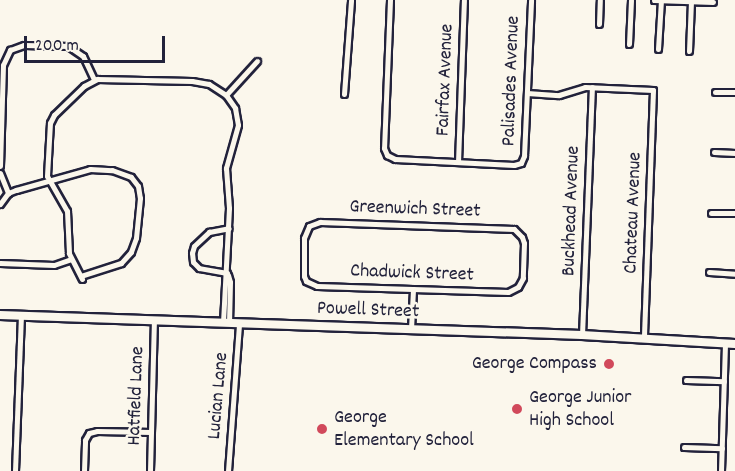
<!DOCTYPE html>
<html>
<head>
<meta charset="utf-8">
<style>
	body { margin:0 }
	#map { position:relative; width:735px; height:471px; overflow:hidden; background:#fbf7ec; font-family:Dekko,sans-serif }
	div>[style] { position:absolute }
	.roads { filter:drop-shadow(2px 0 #22223b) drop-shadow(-2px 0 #22223b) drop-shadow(0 2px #22223b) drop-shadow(0 -2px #22223b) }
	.street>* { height:5px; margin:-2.5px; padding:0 2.5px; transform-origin:2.5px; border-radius:2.5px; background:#fbf7ec }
	.secondary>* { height:8px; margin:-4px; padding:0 4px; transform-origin:4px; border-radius:4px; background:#fbf7ec }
	.dots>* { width:16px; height:16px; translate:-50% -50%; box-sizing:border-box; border:3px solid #fbf7ec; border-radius:50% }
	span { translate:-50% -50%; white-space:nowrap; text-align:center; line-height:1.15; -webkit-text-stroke:5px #fbf7ec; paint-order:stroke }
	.street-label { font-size:20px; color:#22223b }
	.poi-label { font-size:20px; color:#22223b }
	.right { translate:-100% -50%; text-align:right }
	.left { translate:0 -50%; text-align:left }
	.scale { position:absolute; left:24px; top:36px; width:141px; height:27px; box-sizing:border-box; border:3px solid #22223b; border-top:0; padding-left:8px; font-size:18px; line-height:21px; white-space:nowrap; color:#22223b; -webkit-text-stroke:4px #fbf7ec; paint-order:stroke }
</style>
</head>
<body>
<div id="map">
	<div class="roads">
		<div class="street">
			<i style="left:390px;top:0;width:148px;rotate:92.3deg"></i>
			<i style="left:384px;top:148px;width:8px;rotate:67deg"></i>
			<i style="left:387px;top:155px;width:9px;rotate:27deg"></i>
			<i style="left:395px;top:159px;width:119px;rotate:2.9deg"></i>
			<i style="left:514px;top:165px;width:7px;rotate:-16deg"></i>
			<i style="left:521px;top:163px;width:8px;rotate:-67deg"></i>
			<i style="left:524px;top:156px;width:156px;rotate:-87.4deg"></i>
			<i style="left:654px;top:0;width:59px;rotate:1.9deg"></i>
			<i style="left:599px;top:24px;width:24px;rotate:-88deg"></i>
			<i style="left:629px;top:44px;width:44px;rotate:-87.4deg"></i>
			<i style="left:658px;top:49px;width:49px;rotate:-86.5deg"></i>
			<i style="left:689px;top:51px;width:49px;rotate:-87.7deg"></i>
			<i style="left:715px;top:92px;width:20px"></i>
			<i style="left:527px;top:93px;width:32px;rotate:4deg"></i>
			<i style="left:559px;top:95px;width:27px;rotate:-17deg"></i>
			<i style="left:585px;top:87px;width:68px;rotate:2.5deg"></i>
			<i style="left:653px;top:90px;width:248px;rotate:92.1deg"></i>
			<i style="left:344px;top:94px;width:94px;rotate:-85.7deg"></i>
			<i style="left:226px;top:95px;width:46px;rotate:-47.6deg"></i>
			<i style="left:714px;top:152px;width:21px;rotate:3deg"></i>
			<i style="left:458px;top:162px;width:162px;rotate:-87.9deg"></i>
			<i style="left:0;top:166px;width:101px;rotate:-88.3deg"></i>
			<i style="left:3px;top:65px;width:17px;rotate:-65deg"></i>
			<i style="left:10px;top:50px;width:15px;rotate:-20deg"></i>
			<i style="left:24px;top:45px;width:44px;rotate:1.3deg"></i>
			<i style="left:68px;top:46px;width:18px;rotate:34deg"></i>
			<i style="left:83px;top:56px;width:26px;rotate:65deg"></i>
			<i style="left:0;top:173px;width:22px;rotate:68deg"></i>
			<i style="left:0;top:204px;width:14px;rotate:-54deg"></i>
			<i style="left:8px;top:193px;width:9px;rotate:-21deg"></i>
			<i style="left:16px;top:190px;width:77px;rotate:-15.8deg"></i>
			<i style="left:90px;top:169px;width:22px;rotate:3deg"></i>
			<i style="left:112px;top:170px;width:20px;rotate:20deg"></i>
			<i style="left:131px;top:177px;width:11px;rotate:52deg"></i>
			<i style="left:138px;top:186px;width:12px;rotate:81deg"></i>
			<i style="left:140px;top:198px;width:40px;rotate:95.7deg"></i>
			<i style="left:136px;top:238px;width:15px;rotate:110deg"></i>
			<i style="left:131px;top:252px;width:15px;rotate:132deg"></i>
			<i style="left:121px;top:263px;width:42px;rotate:162deg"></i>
			<i style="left:711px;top:213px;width:24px"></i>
			<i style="left:320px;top:222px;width:194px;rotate:2.1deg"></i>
			<i style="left:514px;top:229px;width:11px;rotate:45deg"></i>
			<i style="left:522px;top:237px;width:6px;rotate:72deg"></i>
			<i style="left:524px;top:243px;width:35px;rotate:92deg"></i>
			<i style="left:523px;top:278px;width:10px;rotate:119deg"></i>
			<i style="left:518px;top:287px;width:11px;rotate:153deg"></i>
			<i style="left:508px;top:292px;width:191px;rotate:-178.2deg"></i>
			<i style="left:317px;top:286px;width:12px;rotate:-156deg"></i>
			<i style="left:306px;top:281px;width:5px;rotate:-112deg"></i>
			<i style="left:304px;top:276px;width:38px;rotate:-90deg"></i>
			<i style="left:304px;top:238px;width:13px;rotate:-67deg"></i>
			<i style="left:309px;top:226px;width:12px;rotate:-20deg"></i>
			<i style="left:0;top:263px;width:54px;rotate:2.1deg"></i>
			<i style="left:54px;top:265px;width:18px;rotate:-19deg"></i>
			<i style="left:709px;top:272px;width:26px;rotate:4deg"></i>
			<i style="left:227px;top:273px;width:28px;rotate:-170deg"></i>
			<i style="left:199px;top:268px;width:8px;rotate:-135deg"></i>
			<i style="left:193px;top:262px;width:9px;rotate:-96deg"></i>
			<i style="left:192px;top:253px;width:7px;rotate:-74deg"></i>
			<i style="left:194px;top:246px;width:21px;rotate:-43deg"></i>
			<i style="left:209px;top:232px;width:20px;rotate:-11deg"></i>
			<i style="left:228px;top:275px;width:7px;rotate:74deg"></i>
			<i style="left:230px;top:282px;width:41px;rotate:91.4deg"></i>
			<i style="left:82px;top:279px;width:29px;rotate:-117deg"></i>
			<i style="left:69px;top:253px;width:42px;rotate:-92.7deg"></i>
			<i style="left:67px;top:211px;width:40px;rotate:-119.7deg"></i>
			<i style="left:47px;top:176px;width:53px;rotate:-86.8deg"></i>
			<i style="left:50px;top:123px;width:9px;rotate:-63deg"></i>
			<i style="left:54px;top:115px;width:42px;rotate:-44deg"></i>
			<i style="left:84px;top:86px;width:15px;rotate:-28deg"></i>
			<i style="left:97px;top:79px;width:95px;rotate:1.2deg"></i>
			<i style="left:192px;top:81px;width:17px;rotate:10deg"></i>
			<i style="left:209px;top:84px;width:20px;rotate:33deg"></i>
			<i style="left:226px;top:95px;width:16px;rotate:55deg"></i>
			<i style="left:235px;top:108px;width:17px;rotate:80deg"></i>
			<i style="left:238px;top:125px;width:45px;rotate:105.6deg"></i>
			<i style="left:226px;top:168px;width:40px;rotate:85.7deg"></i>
			<i style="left:229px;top:208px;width:115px;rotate:93deg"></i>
			<i style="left:411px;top:329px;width:40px;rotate:-87.1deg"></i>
			<i style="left:582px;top:335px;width:248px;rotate:-87.7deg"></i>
			<i style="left:686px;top:380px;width:38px;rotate:2deg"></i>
			<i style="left:684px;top:447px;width:38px;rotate:2deg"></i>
			<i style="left:15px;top:471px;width:155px;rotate:-87.8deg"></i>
			<i style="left:84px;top:471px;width:31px;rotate:-88deg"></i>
			<i style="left:85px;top:440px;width:8px;rotate:-60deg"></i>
			<i style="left:89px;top:433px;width:8px;rotate:-14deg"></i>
			<i style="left:97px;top:431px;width:54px;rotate:1.1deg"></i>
			<i style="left:150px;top:471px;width:150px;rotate:-88.5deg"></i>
			<i style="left:228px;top:471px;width:147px;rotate:-85.7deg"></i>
			<i style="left:721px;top:471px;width:128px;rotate:-88.2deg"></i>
		</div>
		<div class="secondary">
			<i style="left:0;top:315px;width:582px;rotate:1.97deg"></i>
			<i style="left:582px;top:335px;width:153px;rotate:3.4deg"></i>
		</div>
	</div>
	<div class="dots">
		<i style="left:609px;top:364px;background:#d1495b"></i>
		<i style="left:517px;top:409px;background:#d1495b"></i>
		<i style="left:322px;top:429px;background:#d1495b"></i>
	</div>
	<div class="street-label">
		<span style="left:446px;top:80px;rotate:-88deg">Fairfax Avenue</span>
		<span style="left:512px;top:81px;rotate:-88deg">Palisades Avenue</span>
		<span style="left:415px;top:210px;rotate:2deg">Greenwich Street</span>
		<span style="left:572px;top:211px;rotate:-88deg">Buckhead Avenue</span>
		<span style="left:634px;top:213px;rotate:-88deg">Chateau Avenue</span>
		<span style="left:412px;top:274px;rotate:2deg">Chadwick Street</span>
		<span style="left:368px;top:311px;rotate:2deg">Powell Street</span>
		<span style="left:137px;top:396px;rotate:-88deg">Hatfield Lane</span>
		<span style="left:219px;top:396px;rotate:-85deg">Lucian Lane</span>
	</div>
	<div class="poi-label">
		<span class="right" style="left:597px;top:364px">George Compass</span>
		<span class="left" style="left:529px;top:410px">George Junior<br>High School</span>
		<span class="left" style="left:334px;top:430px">George<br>Elementary School</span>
	</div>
	<div class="scale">200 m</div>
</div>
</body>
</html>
